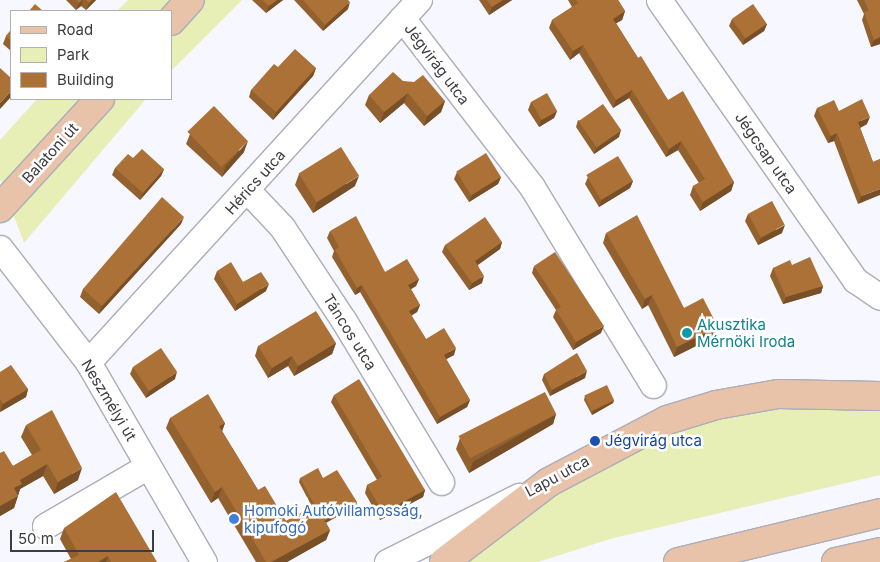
<!DOCTYPE html>
<html>
<head>
<meta charset="utf-8">
<style>
	body { margin:0 }
	#map { position:relative; width:880px; height:562px; overflow:hidden; background:#f6f7ff; font-family:Inter,sans-serif }
	div>[style] { position:absolute }
	.green>* { inset:0; background:#e8efb6 }
	.roads { filter:drop-shadow(1px 0 #abadb8) drop-shadow(-1px 0 #abadb8) drop-shadow(0 1px #abadb8) drop-shadow(0 -1px #abadb8) }
	.minor>* { height:25px; margin:-12.5px; padding:0 12.5px; transform-origin:12.5px; border-radius:12.5px; background:#fff }
	.major>* { height:28px; margin:-14px; padding:0 14px; transform-origin:14px; border-radius:14px; background:#e8c3aa }
	.wall>* { inset:0; background:#93612e }
	.shaded-wall>* { inset:0; background:#784f26 }
	.building>* { inset:0; background:#ab7136; transform-origin:0 0 }
	.dots>* { width:14px; height:14px; translate:-50% -50%; box-sizing:border-box; border:2px solid #fff; border-radius:50% }
	span { translate:-50% -50%; white-space:nowrap; text-align:center; line-height:1.15; -webkit-text-stroke:5px #fff; paint-order:stroke }
	.street-label { font-size:15px; color:#3c3c41 }
	.culture-label { font-size:15px; color:#0d838f }
	.left { translate:0 -50%; text-align:left }
	.transit-label { font-size:15px; color:#164399 }
	.shop-label { font-size:15px; color:#366cbe }
	.legend { position:absolute; left:10px; top:10px; width:162px; height:90px; box-sizing:border-box; background:#fff; border:1px solid #b1b1b3; margin:0; padding:6px 9px; list-style:none; font-size:15px; color:#3c3c41 }
	.legend li { display:flex; align-items:center; gap:10px; height:25px }
	.legend b { width:25px; border:1px solid #b1b1b3 }
	.scale { position:absolute; left:10px; top:530px; width:144px; height:22px; box-sizing:border-box; border:2px solid #3c3c41; border-top:0; padding-left:6px; font-size:15px; line-height:18px; white-space:nowrap; color:#3c3c41; -webkit-text-stroke:4px #fff; paint-order:stroke }
</style>
</head>
<body>
<div id="map">
	<div class="green">
		<i style="clip-path:polygon(128px 0,242px 0,171px 71px,171px 11px,117px 11px)"></i>
		<i style="clip-path:polygon(37px 99px,146px 99px,24px 243px,0 179px,0 140px)"></i>
		<i style="clip-path:polygon(880px 396px,880px 475px,610px 539px,538px 562px,444px 562px,549px 482px,716px 405px)"></i>
	</div>
	<div class="roads">
		<div class="minor">
			<i style="left:659px;top:0;width:342px;rotate:55deg"></i>
			<i style="left:855px;top:280px;width:30px;rotate:34deg"></i>
			<i style="left:402px;top:18px;width:213px;rotate:52.4deg"></i>
			<i style="left:532px;top:187px;width:232px;rotate:58.6deg"></i>
			<i style="left:248px;top:191px;width:50px;rotate:46.6deg"></i>
			<i style="left:282px;top:227px;width:113px;rotate:56.6deg"></i>
			<i style="left:344px;top:321px;width:188px;rotate:58.9deg"></i>
			<i style="left:0;top:248px;width:144px;rotate:52.3deg"></i>
			<i style="left:88px;top:362px;width:231px;rotate:59.9deg"></i>
			<i style="left:88px;top:362px;width:491px;rotate:-47.6deg"></i>
			<i style="left:45px;top:526px;width:119px;rotate:-30.2deg"></i>
			<i style="left:387px;top:562px;width:148px;rotate:-26.6deg"></i>
		</div>
		<div class="major">
			<i style="left:171px;top:21px;width:28px;rotate:-48deg"></i>
			<i style="left:0;top:208px;width:148px;rotate:-47.5deg"></i>
			<i style="left:444px;top:562px;width:132px;rotate:-37.3deg"></i>
			<i style="left:549px;top:482px;width:133px;rotate:-27.7deg"></i>
			<i style="left:667px;top:420px;width:51px;rotate:-17deg"></i>
			<i style="left:716px;top:405px;width:63px;rotate:-10.1deg"></i>
			<i style="left:778px;top:394px;width:102px;rotate:1.1deg"></i>
			<i style="left:678px;top:562px;width:208px;rotate:-13.6deg"></i>
			<i style="left:836px;top:562px;width:45px;rotate:-12.8deg"></i>
		</div>
	</div>
	<div class="wall">
		<i style="clip-path:polygon(66px 0,96px 0,86px 10px,81px 6px,76px 10px)"></i>
		<i style="clip-path:polygon(252px 0,283px 0,266px 13px)"></i>
		<i style="clip-path:polygon(294px 0,348px 0,348px 9px,323px 31px)"></i>
		<i style="clip-path:polygon(479px 0,512px 0,489px 15px)"></i>
		<i style="clip-path:polygon(568px 0,618px 0,625px 11px,622px 20px,616px 23px,638px 58px,668px 100px,734px 182px,731px 191px,700px 211px,690px 195px,693px 186px,699px 183px,678px 150px,666px 157px,629px 98px,613px 108px,579px 53px,570px 60px,549px 28px,552px 20px,572px 7px)"></i>
		<i style="clip-path:polygon(857px 0,880px 0,880px 44px,871px 47px,862px 20px,864px 14px)"></i>
		<i style="clip-path:polygon(732px 19px,767px 24px,764px 31px,743px 45px,729px 26px)"></i>
		<i style="clip-path:polygon(11px 30px,11px 51px,3px 44px,6px 36px)"></i>
		<i style="clip-path:polygon(316px 68px,313px 76px,273px 120px,249px 97px,251px 90px)"></i>
		<i style="clip-path:polygon(403px 81px,445px 101px,441px 112px,424px 126px,404px 103px,380px 123px,365px 105px,369px 95px)"></i>
		<i style="clip-path:polygon(531px 102px,557px 111px,554px 118px,539px 127px,528px 110px)"></i>
		<i style="clip-path:polygon(817px 108px,839px 111px,867px 124px,860px 128px,873px 162px,880px 159px,858px 204px,834px 141px,828px 143px,814px 116px)"></i>
		<i style="clip-path:polygon(578px 120px,619px 137px,594px 154px,576px 127px)"></i>
		<i style="clip-path:polygon(190px 134px,244px 152px,222px 177px,186px 144px)"></i>
		<i style="clip-path:polygon(115px 168px,164px 169px,161px 176px,140px 200px,112px 175px)"></i>
		<i style="clip-path:polygon(457px 172px,501px 177px,498px 184px,469px 202px,454px 179px)"></i>
		<i style="clip-path:polygon(299px 174px,355px 186px,313px 213px,295px 185px)"></i>
		<i style="clip-path:polygon(588px 177px,633px 181px,630px 188px,599px 207px,585px 184px)"></i>
		<i style="clip-path:polygon(748px 214px,782px 233px,758px 245px,745px 221px)"></i>
		<i style="clip-path:polygon(181px 224px,99px 314px,80px 297px,83px 289px)"></i>
		<i style="clip-path:polygon(330px 231px,385px 272px,419px 279px,416px 286px,411px 289px,420px 305px,417px 312px,411px 316px,426px 339px,454px 355px,446px 359px,470px 400px,467px 407px,437px 424px,360px 292px,355px 295px,332px 257px,334px 251px,327px 238px)"></i>
		<i style="clip-path:polygon(606px 233px,684px 308px,718px 327px,714px 337px,674px 357px,648px 305px,642px 309px,603px 243px)"></i>
		<i style="clip-path:polygon(502px 242px,500px 249px,478px 265px,482px 283px,469px 290px,442px 252px,445px 245px)"></i>
		<i style="clip-path:polygon(792px 265px,823px 286px,821px 293px,783px 304px,770px 276px,773px 268px)"></i>
		<i style="clip-path:polygon(534px 266px,601px 333px,573px 350px,553px 317px,556px 310px,532px 273px)"></i>
		<i style="clip-path:polygon(217px 271px,243px 282px,266px 291px,235px 311px,214px 279px)"></i>
		<i style="clip-path:polygon(336px 343px,332px 354px,294px 376px,288px 366px,268px 378px,255px 356px,258px 346px)"></i>
		<i style="clip-path:polygon(133px 367px,175px 379px,146px 398px,130px 374px)"></i>
		<i style="clip-path:polygon(0 372px,28px 389px,26px 397px,0 412px)"></i>
		<i style="clip-path:polygon(544px 374px,585px 378px,550px 396px,542px 380px)"></i>
		<i style="clip-path:polygon(334px 395px,425px 490px,423px 497px,380px 520px,365px 493px,367px 485px,377px 480px,331px 402px)"></i>
		<i style="clip-path:polygon(585px 396px,614px 400px,613px 403px,592px 415px,584px 400px)"></i>
		<i style="clip-path:polygon(556px 414px,553px 424px,469px 473px,456px 449px,460px 438px)"></i>
		<i style="clip-path:polygon(170px 418px,225px 423px,222px 431px,258px 490px,286px 521px,312px 507px,299px 482px,300px 478px,323px 478px,356px 506px,326px 523px,330px 530px,326px 540px,287px 562px,256px 562px,218px 498px,211px 503px,166px 428px)"></i>
		<i style="clip-path:polygon(26px 425px,78px 480px,54px 494px,43px 476px,20px 489px,14px 508px,0 516px,0 453px,13px 466px,32px 455px,21px 437px)"></i>
		<i style="clip-path:polygon(64px 528px,157px 562px,64px 562px,71px 559px,60px 539px)"></i>
	</div>
	<div class="shaded-wall">
		<i style="clip-path:polygon(82px 0,83px 0,81px 6px,76px 10px,79px 3px)"></i>
		<i style="clip-path:polygon(92px 0,96px 0,86px 10px,89px 3px)"></i>
		<i style="clip-path:polygon(277px 0,283px 0,266px 13px,269px 6px)"></i>
		<i style="clip-path:polygon(503px 0,512px 0,489px 15px,492px 7px)"></i>
		<i style="clip-path:polygon(350px 2px,348px 9px,323px 31px,325px 25px)"></i>
		<i style="clip-path:polygon(625px 11px,622px 20px,610px 27px,613px 19px)"></i>
		<i style="clip-path:polygon(767px 24px,764px 31px,743px 45px,745px 38px)"></i>
		<i style="clip-path:polygon(880px 37px,880px 44px,871px 47px,874px 40px)"></i>
		<i style="clip-path:polygon(583px 45px,579px 53px,570px 60px,573px 51px)"></i>
		<i style="clip-path:polygon(316px 68px,313px 76px,273px 120px,276px 112px)"></i>
		<i style="clip-path:polygon(632px 90px,629px 98px,613px 108px,616px 100px)"></i>
		<i style="clip-path:polygon(11px 91px,11px 97px,0 109px,0 103px)"></i>
		<i style="clip-path:polygon(408px 93px,404px 103px,380px 123px,384px 112px)"></i>
		<i style="clip-path:polygon(445px 101px,441px 112px,424px 126px,427px 116px)"></i>
		<i style="clip-path:polygon(557px 111px,554px 118px,539px 127px,541px 120px)"></i>
		<i style="clip-path:polygon(870px 117px,867px 124px,856px 130px,858px 122px)"></i>
		<i style="clip-path:polygon(621px 130px,619px 137px,594px 154px,597px 147px)"></i>
		<i style="clip-path:polygon(837px 133px,834px 141px,828px 143px,831px 136px)"></i>
		<i style="clip-path:polygon(248px 141px,244px 152px,222px 177px,226px 166px)"></i>
		<i style="clip-path:polygon(681px 141px,678px 150px,666px 157px,669px 149px)"></i>
		<i style="clip-path:polygon(164px 169px,161px 176px,140px 200px,143px 193px)"></i>
		<i style="clip-path:polygon(359px 176px,355px 186px,313px 213px,317px 202px)"></i>
		<i style="clip-path:polygon(501px 177px,498px 184px,469px 202px,472px 195px)"></i>
		<i style="clip-path:polygon(633px 181px,630px 188px,599px 207px,602px 199px)"></i>
		<i style="clip-path:polygon(734px 182px,731px 191px,700px 211px,703px 202px)"></i>
		<i style="clip-path:polygon(880px 189px,880px 195px,858px 204px,861px 196px)"></i>
		<i style="clip-path:polygon(184px 217px,181px 224px,99px 314px,102px 306px)"></i>
		<i style="clip-path:polygon(785px 225px,782px 233px,758px 245px,761px 238px)"></i>
		<i style="clip-path:polygon(502px 242px,500px 249px,473px 268px,475px 261px)"></i>
		<i style="clip-path:polygon(484px 276px,482px 283px,469px 290px,472px 283px)"></i>
		<i style="clip-path:polygon(419px 279px,416px 286px,406px 292px,408px 285px)"></i>
		<i style="clip-path:polygon(269px 284px,266px 291px,235px 311px,237px 304px)"></i>
		<i style="clip-path:polygon(362px 285px,360px 292px,355px 295px,357px 288px)"></i>
		<i style="clip-path:polygon(823px 286px,821px 293px,783px 304px,786px 297px)"></i>
		<i style="clip-path:polygon(652px 295px,648px 305px,642px 309px,645px 299px)"></i>
		<i style="clip-path:polygon(420px 305px,417px 312px,406px 318px,409px 311px)"></i>
		<i style="clip-path:polygon(604px 326px,601px 333px,573px 350px,576px 342px)"></i>
		<i style="clip-path:polygon(718px 327px,714px 337px,674px 357px,677px 347px)"></i>
		<i style="clip-path:polygon(336px 343px,332px 354px,294px 376px,298px 366px)"></i>
		<i style="clip-path:polygon(456px 348px,454px 355px,441px 362px,444px 355px)"></i>
		<i style="clip-path:polygon(292px 356px,288px 366px,268px 378px,272px 368px)"></i>
		<i style="clip-path:polygon(587px 371px,585px 378px,550px 396px,552px 390px)"></i>
		<i style="clip-path:polygon(177px 372px,175px 379px,146px 398px,149px 391px)"></i>
		<i style="clip-path:polygon(28px 389px,26px 397px,0 412px,3px 404px)"></i>
		<i style="clip-path:polygon(470px 400px,467px 407px,437px 424px,440px 417px)"></i>
		<i style="clip-path:polygon(614px 400px,613px 403px,592px 415px,593px 411px)"></i>
		<i style="clip-path:polygon(556px 414px,553px 424px,469px 473px,473px 462px)"></i>
		<i style="clip-path:polygon(225px 423px,221px 434px,219px 426px)"></i>
		<i style="clip-path:polygon(47px 464px,43px 476px,20px 489px,18px 496px,14px 488px,20px 480px)"></i>
		<i style="clip-path:polygon(82px 468px,78px 480px,54px 494px,58px 482px)"></i>
		<i style="clip-path:polygon(222px 487px,218px 498px,211px 503px,215px 492px)"></i>
		<i style="clip-path:polygon(425px 490px,423px 497px,380px 520px,383px 513px)"></i>
		<i style="clip-path:polygon(18px 496px,14px 508px,0 516px,0 506px)"></i>
		<i style="clip-path:polygon(357px 502px,356px 506px,321px 525px,323px 522px)"></i>
		<i style="clip-path:polygon(330px 530px,326px 540px,287px 562px,271px 562px)"></i>
		<i style="clip-path:polygon(108px 556px,106px 562px,98px 562px)"></i>
	</div>
	<div class="building">
		<i style="clip-path:polygon(76px 0,82px 0,79px 3px)"></i>
		<i style="clip-path:polygon(86px 0,92px 0,89px 3px)"></i>
		<i style="clip-path:polygon(262px 0,277px 0,269px 6px)"></i>
		<i style="clip-path:polygon(303px 0,348px 0,350px 2px,325px 25px)"></i>
		<i style="clip-path:polygon(487px 0,503px 0,492px 7px)"></i>
		<i style="clip-path:polygon(576px 0,618px 0,625px 11px,613px 19px,638px 58px,641px 56px,668px 100px,683px 91px,734px 182px,703px 202px,693px 186px,705px 179px,681px 141px,669px 149px,632px 90px,616px 100px,583px 45px,573px 51px,552px 20px,578px 3px)"></i>
		<i style="clip-path:polygon(864px 0,880px 0,880px 37px,874px 40px,864px 12px,869px 11px)"></i>
		<i style="clip-path:polygon(35px 4px,43px 11px,29px 11px)"></i>
		<i style="left:753px;top:4px;width:24px;height:26px;rotate:55deg"></i>
		<i style="clip-path:polygon(11px 30px,11px 41px,6px 36px)"></i>
		<i style="clip-path:polygon(295px 49px,316px 68px,276px 112px,251px 90px,274px 64px,278px 67px)"></i>
		<i style="clip-path:polygon(0 68px,11px 78px,11px 91px,0 103px)"></i>
		<i style="clip-path:polygon(393px 72px,403px 81px,414px 82px,423px 75px,445px 101px,427px 116px,408px 93px,384px 112px,369px 95px)"></i>
		<i style="left:547px;top:93px;width:21px;height:18px;rotate:61deg"></i>
		<i style="clip-path:polygon(862px 99px,870px 117px,858px 122px,873px 162px,880px 159px,880px 189px,861px 196px,837px 133px,831px 136px,817px 108px,834px 100px,839px 111px)"></i>
		<i style="left:603px;top:104px;width:32px;height:30px;rotate:55deg"></i>
		<i style="left:214px;top:106px;width:49px;height:37px;rotate:46deg"></i>
		<i style="left:341px;top:147px;width:34px;height:50px;rotate:58deg"></i>
		<i style="clip-path:polygon(142px 149px,164px 169px,143px 193px,115px 168px,128px 154px,133px 158px)"></i>
		<i style="left:486px;top:153px;width:28px;height:35px;rotate:58deg"></i>
		<i style="left:618px;top:156px;width:29px;height:37px;rotate:59deg"></i>
		<i style="clip-path:polygon(162px 197px,184px 217px,102px 306px,83px 289px)"></i>
		<i style="left:772px;top:201px;width:27px;height:27px;rotate:62deg"></i>
		<i style="clip-path:polygon(637px 215px,684px 308px,703px 298px,718px 327px,677px 347px,652px 295px,645px 299px,606px 233px)"></i>
		<i style="clip-path:polygon(356px 216px,385px 272px,407px 259px,419px 279px,408px 285px,420px 305px,409px 311px,426px 339px,444px 328px,456px 348px,444px 355px,470px 400px,440px 417px,362px 285px,357px 288px,335px 250px,339px 247px,330px 231px)"></i>
		<i style="clip-path:polygon(485px 217px,502px 242px,475px 261px,484px 276px,472px 283px,445px 245px)"></i>
		<i style="clip-path:polygon(555px 252px,604px 326px,576px 342px,556px 310px,561px 307px,534px 266px)"></i>
		<i style="clip-path:polygon(810px 257px,823px 286px,786px 297px,773px 268px,790px 260px,792px 265px)"></i>
		<i style="clip-path:polygon(231px 262px,243px 282px,261px 272px,269px 284px,237px 304px,217px 271px)"></i>
		<i style="clip-path:polygon(316px 311px,336px 343px,298px 366px,292px 356px,272px 368px,258px 346px)"></i>
		<i style="left:161px;top:348px;width:29px;height:34px;rotate:56deg"></i>
		<i style="clip-path:polygon(577px 353px,587px 371px,552px 390px,544px 374px)"></i>
		<i style="clip-path:polygon(11px 365px,28px 389px,3px 404px,0 399px,0 372px)"></i>
		<i style="clip-path:polygon(359px 379px,425px 490px,383px 513px,367px 485px,382px 477px,334px 395px)"></i>
		<i style="left:607px;top:385px;width:17px;height:25px;rotate:65deg"></i>
		<i style="left:545px;top:392px;width:25px;height:97px;rotate:63deg"></i>
		<i style="clip-path:polygon(208px 394px,225px 423px,219px 426px,258px 490px,265px 486px,286px 521px,316px 505px,330px 530px,271px 562px,266px 562px,222px 487px,215px 492px,170px 418px)"></i>
		<i style="clip-path:polygon(52px 410px,82px 468px,58px 482px,47px 464px,20px 480px,22px 484px,14px 488px,18px 496px,0 506px,0 453px,4px 451px,13px 466px,41px 450px,26px 425px)"></i>
		<i style="clip-path:polygon(318px 468px,323px 478px,337px 470px,357px 502px,325px 520px,316px 505px,315px 506px,300px 478px)"></i>
		<i style="clip-path:polygon(116px 492px,157px 562px,111px 562px,108px 556px,98px 562px,64px 562px,79px 555px,64px 528px)"></i>
	</div>
	<div class="dots">
		<i style="left:687px;top:333px;background:#0f9aa8"></i>
		<i style="left:595px;top:441px;background:#1a4fb4"></i>
		<i style="left:234px;top:519px;background:#3f7fe0"></i>
	</div>
	<div class="street-label">
		<span style="left:437px;top:64px;rotate:53deg">Jégvirág utca</span>
		<span style="left:50px;top:153px;rotate:-48deg">Balatoni út</span>
		<span style="left:766px;top:153px;rotate:55deg">Jégcsap utca</span>
		<span style="left:255px;top:182px;rotate:-48deg">Hérics utca</span>
		<span style="left:350px;top:332px;rotate:58deg">Táncos utca</span>
		<span style="left:109px;top:400px;rotate:59deg">Neszmélyi út</span>
		<span style="left:557px;top:476px;rotate:-28deg">Lapu utca</span>
	</div>
	<div class="culture-label">
		<span class="left" style="left:697px;top:333px">Akusztika<br>Mérnöki Iroda</span>
	</div>
	<div class="transit-label">
		<span class="left" style="left:605px;top:441px">Jégvirág utca</span>
	</div>
	<div class="shop-label">
		<span class="left" style="left:244px;top:519px">Homoki Autóvillamosság,<br>kipufogó</span>
	</div>
	<ul class="legend">
	<li><b style="height:6px;background:#e8c3aa"></b>Road</li>
	<li><b style="height:14px;background:#e8efb6"></b>Park</li>
	<li><b style="height:14px;background:#ab7136"></b>Building</li>
	</ul>
	<div class="scale">50 m</div>
</div>
</body>
</html>
